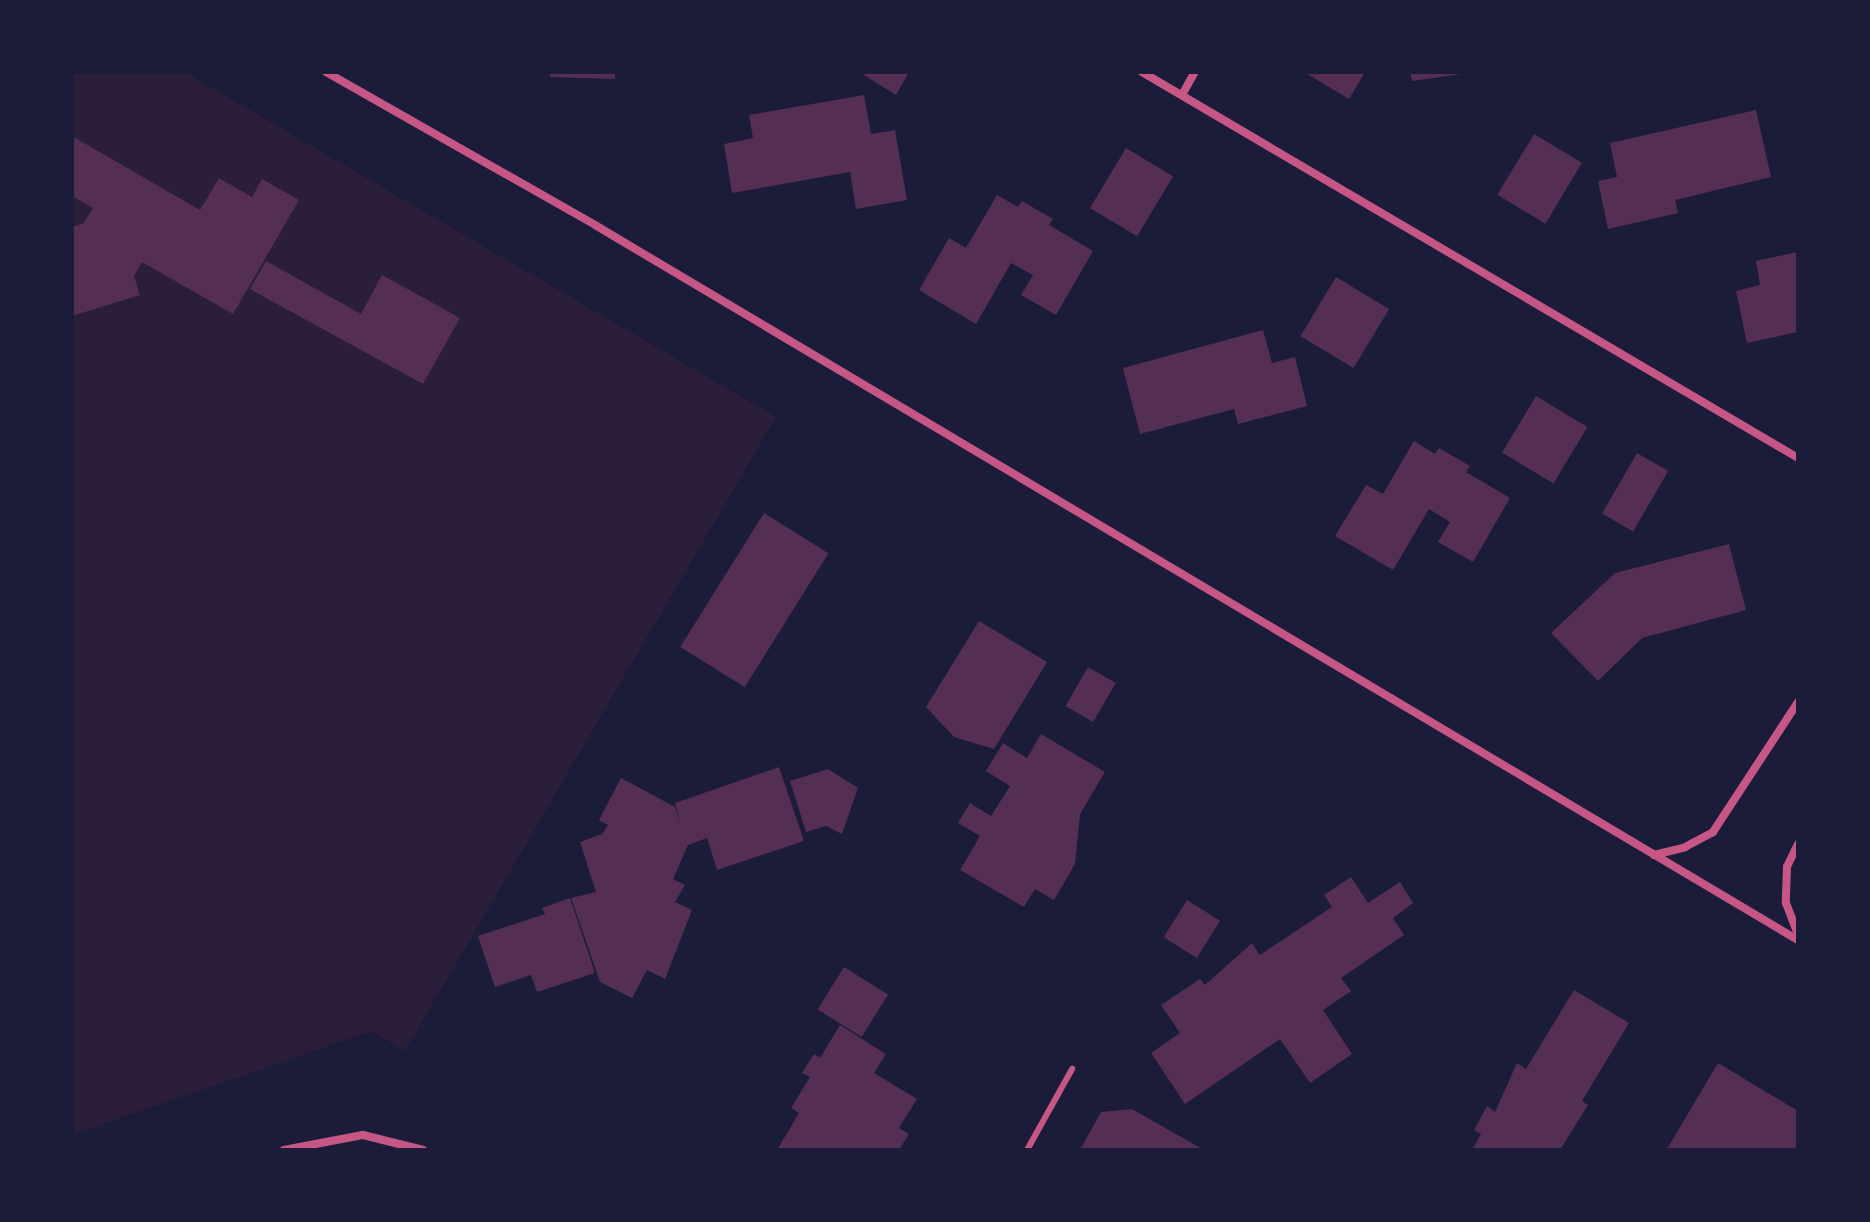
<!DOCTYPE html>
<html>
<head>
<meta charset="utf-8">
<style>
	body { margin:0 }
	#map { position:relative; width:1870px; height:1222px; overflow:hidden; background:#1b1b3a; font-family:"Titillium Web",sans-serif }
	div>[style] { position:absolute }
	.green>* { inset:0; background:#2a1e3b }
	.building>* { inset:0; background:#542f53; transform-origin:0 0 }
	.service>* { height:6px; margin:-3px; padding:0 3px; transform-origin:3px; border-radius:3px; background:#c65784 }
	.minor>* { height:8px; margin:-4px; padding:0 4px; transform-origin:4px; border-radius:4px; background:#c65784 }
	span { translate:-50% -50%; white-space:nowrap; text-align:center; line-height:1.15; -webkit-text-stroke:6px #1b1b3a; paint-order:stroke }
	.frame { position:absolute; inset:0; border:74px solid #1b1b3a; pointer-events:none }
</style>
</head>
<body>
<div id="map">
	<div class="green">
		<i style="clip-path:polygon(72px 72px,185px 72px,776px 417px,405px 1051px,372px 1031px,72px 1135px)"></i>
	</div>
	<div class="building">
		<i style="clip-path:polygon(550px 72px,615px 72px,615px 79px,550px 77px)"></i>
		<i style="clip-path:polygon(859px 72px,909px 72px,896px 95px)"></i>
		<i style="clip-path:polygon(1304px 72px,1365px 72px,1349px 99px)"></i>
		<i style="clip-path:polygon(1410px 72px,1460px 72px,1461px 74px,1412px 81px)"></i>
		<i style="clip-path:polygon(864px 95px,871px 134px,895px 130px,907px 200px,856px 209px,850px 172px,732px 193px,724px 144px,753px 138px,749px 115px)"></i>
		<i style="clip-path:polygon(1756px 110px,1771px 177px,1675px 200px,1678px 213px,1608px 229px,1598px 181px,1617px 177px,1610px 143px)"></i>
		<i style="left:1534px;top:134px;width:56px;height:71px;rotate:31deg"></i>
		<i style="clip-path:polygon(72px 136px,200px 210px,219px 178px,252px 197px,262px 179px,299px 200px,233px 314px,142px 262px,134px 276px,140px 295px,72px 316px,72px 227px,84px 223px,93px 208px,72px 196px)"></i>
		<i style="left:1126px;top:148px;width:55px;height:70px;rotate:31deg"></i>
		<i style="clip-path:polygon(997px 195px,1018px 207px,1022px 201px,1053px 219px,1049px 225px,1093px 251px,1056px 315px,1021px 295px,1033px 275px,1011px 263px,976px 324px,919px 290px,949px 238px,966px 248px)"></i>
		<i style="clip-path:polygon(1798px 252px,1798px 332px,1747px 343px,1736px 291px,1760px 285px,1756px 261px)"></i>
		<i style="clip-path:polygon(266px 261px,361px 314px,382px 275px,460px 318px,423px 384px,250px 289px)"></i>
		<i style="left:1336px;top:277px;width:62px;height:69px;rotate:31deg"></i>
		<i style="clip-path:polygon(1263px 330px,1272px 363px,1295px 357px,1307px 406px,1238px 424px,1234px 409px,1140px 434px,1123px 368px)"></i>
		<i style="left:1536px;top:396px;width:60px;height:66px;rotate:31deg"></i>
		<i style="clip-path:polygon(1414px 441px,1435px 454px,1439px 448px,1470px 466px,1466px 472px,1510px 498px,1473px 562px,1438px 542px,1450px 522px,1429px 509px,1393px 570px,1335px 536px,1366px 485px,1383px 494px)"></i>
		<i style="left:1637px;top:453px;width:36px;height:70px;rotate:30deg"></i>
		<i style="left:764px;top:513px;width:76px;height:158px;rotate:32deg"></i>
		<i style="clip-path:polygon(1729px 544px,1746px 610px,1642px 638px,1598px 681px,1551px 633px,1615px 573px)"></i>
		<i style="clip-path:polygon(979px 621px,1047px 662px,994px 749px,954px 737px,926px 707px)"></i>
		<i style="left:1088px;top:667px;width:32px;height:45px;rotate:30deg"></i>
		<i style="clip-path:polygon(1041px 734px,1105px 772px,1080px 814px,1075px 864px,1054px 900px,1035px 889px,1024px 907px,960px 870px,980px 836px,958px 823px,970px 803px,991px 816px,1010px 786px,986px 771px,1003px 743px,1027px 758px)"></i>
		<i style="clip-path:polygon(779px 767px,804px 841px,717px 870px,707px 838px,688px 845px,673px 879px,685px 885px,675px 902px,692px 910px,665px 979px,647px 970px,632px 998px,600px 982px,571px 898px,596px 892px,580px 842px,602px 834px,608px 825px,599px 820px,621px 778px,675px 807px,680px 824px,675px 803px)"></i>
		<i style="clip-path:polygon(828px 769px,858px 788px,842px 834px,826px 826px,806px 832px,790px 781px)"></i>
		<i style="clip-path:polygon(1351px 877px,1368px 903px,1400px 882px,1413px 903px,1393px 918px,1404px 935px,1341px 978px,1351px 991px,1323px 1010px,1352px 1054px,1310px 1083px,1280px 1039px,1185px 1104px,1151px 1053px,1180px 1033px,1161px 1005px,1200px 979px,1205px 985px,1252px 943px,1260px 955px,1332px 907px,1324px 895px)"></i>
		<i style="clip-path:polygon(570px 898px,595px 973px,537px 992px,531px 975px,495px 987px,478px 936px,545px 914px,542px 908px)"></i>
		<i style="left:1187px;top:900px;width:39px;height:44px;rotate:32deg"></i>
		<i style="left:844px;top:967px;width:52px;height:50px;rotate:32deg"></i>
		<i style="clip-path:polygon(1574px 990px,1629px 1023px,1582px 1101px,1588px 1105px,1560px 1150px,1472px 1150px,1481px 1134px,1474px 1130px,1487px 1106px,1495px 1112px,1517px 1063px,1526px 1069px)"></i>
		<i style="clip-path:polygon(840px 1025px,886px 1054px,874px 1073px,917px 1099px,899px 1128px,909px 1134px,899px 1150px,777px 1150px,799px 1113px,791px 1108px,810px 1077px,802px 1073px,814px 1054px,820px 1058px)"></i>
		<i style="clip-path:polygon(1718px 1063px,1798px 1111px,1798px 1150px,1667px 1149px)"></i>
		<i style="clip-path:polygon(1132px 1109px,1204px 1150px,1080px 1150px,1101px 1112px)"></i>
	</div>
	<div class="service">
		<i style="left:1027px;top:1150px;width:93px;rotate:-60.9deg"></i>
	</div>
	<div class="minor">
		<i style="left:326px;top:72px;width:309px;rotate:29.6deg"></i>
		<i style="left:595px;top:225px;width:1399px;rotate:30.73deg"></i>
		<i style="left:1142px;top:72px;width:761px;rotate:30.47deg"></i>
		<i style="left:1182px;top:95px;width:26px;rotate:-61deg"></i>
		<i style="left:1798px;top:844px;width:25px;rotate:116deg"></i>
		<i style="left:1787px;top:867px;width:36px;rotate:92deg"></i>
		<i style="left:1786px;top:903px;width:34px;rotate:69deg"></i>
		<i style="left:1654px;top:855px;width:32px;rotate:-14deg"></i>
		<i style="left:1685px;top:847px;width:32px;rotate:-28deg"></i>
		<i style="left:1713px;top:832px;width:155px;rotate:-56.8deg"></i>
		<i style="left:284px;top:1150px;width:80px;rotate:-10.8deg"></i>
		<i style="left:363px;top:1135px;width:62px;rotate:14deg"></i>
	</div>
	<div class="frame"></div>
</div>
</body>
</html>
